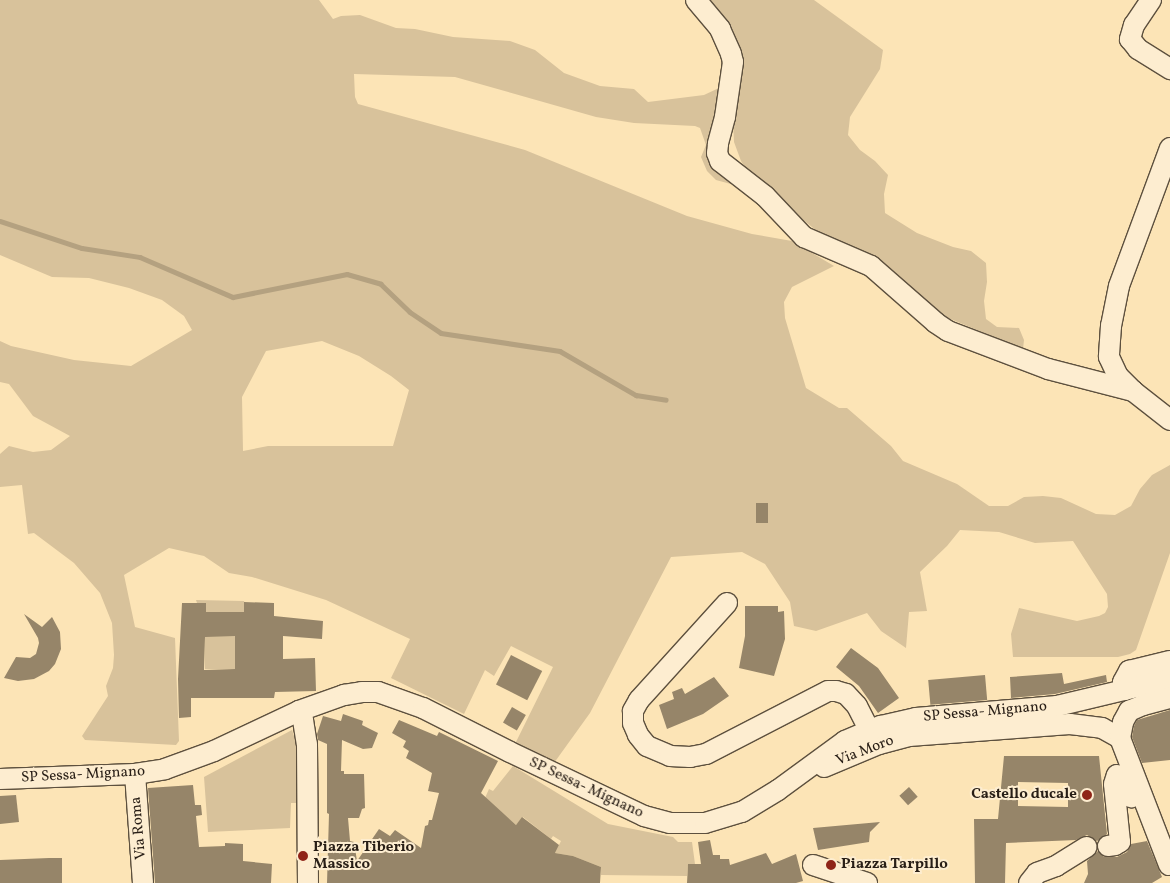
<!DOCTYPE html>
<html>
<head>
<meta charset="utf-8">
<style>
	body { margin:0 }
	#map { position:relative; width:1170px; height:883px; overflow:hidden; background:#fce4b6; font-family:Vollkorn,serif }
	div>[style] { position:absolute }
	.green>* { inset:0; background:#d8c29b; transform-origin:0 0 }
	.stream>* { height:4.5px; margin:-2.25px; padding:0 2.25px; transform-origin:2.25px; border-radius:2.25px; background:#b4a180 }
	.building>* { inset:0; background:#968569; transform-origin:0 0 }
	.roads { filter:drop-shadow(1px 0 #5d503e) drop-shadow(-1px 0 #5d503e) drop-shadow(0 1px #5d503e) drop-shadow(0 -1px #5d503e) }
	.minor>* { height:20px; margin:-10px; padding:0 10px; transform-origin:10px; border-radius:10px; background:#fdedd0 }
	.dots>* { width:14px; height:14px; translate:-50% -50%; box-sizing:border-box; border:2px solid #fdedd0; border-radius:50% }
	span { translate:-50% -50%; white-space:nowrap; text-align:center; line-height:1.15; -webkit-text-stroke:4px #fdedd0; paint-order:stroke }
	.street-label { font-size:15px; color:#281e16 }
	.poi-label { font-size:15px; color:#281e16; font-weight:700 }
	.right { translate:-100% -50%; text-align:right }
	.left { translate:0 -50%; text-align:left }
</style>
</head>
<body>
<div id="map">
	<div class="green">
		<i style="clip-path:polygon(evenodd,0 0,319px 0,333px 19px,341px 16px,360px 15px,396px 28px,415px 29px,453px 37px,510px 41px,535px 50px,564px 73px,600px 86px,634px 89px,648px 102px,704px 95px,721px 87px,714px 159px,738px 186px,716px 180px,707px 171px,701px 157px,706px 145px,700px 128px,695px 126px,634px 123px,596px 117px,455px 77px,354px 74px,355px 97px,358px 104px,525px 150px,687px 216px,752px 234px,792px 241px,834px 266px,792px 287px,784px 302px,785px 318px,806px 388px,839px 408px,847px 408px,891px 446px,903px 461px,957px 484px,989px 506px,1008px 506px,1024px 497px,1043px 496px,1061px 498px,1096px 514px,1115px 515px,1131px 506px,1140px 489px,1152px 475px,1170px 465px,1170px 553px,1136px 650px,1130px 654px,1118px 657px,1013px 657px,1011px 634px,1019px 608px,1077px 621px,1099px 616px,1105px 613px,1108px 607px,1107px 594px,1073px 541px,1035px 543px,999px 532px,960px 530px,947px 546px,920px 572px,927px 611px,909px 612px,906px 648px,881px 631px,867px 613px,816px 631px,794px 626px,790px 602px,765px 564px,742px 552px,671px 557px,590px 713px,554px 763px,515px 744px,553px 667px,511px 646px,494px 676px,485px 670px,464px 714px,391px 678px,410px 639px,326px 600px,252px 577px,229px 573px,204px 556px,169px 548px,124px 575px,135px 627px,175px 638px,179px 741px,176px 745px,85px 740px,82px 736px,108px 696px,106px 686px,113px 668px,114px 655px,112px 623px,100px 593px,74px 563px,34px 533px,28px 534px,22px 485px,0 487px,0 454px,9px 446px,33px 452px,51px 450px,70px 436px,33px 416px,9px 384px,0 382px,0 341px,11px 346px,74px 360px,131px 366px,192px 330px,184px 316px,162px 300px,129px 288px,89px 278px,52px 277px,0 255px,0 0,322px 341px,359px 356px,391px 376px,409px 390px,393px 446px,268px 446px,243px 451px,242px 397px,266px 351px,322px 341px)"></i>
		<i style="clip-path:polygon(707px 0,814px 0,883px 50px,880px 69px,850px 117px,848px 135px,860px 150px,875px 161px,888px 175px,884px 194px,885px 213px,917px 233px,953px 247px,971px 251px,986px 263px,987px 282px,984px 301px,986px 319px,997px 327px,1019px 328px,1024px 340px,1023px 349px,929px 310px,823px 236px,753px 179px,741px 161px,734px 142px,733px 120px,738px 77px)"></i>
		<i style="clip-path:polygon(196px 600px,244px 601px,247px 612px,206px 612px,206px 603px,197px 603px)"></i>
		<i style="left:235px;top:636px;width:33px;height:30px;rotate:90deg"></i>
		<i style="clip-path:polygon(292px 730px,296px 742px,298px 803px,291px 803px,290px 828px,208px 832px,204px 777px)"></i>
		<i style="clip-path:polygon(513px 766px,608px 824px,673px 837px,678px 842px,692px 842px,695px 864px,688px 865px,687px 876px,601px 875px,601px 867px,573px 856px,555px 853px,561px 841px,553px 836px,551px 839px,523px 817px,516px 825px,485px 798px,489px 789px,493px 791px)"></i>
	</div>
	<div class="stream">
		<i style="left:0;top:221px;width:86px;rotate:18.2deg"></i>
		<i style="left:82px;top:248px;width:59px;rotate:8.8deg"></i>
		<i style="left:140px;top:257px;width:101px;rotate:23.3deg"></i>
		<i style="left:233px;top:297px;width:116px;rotate:-11.4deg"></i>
		<i style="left:347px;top:274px;width:35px;rotate:16deg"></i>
		<i style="left:381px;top:284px;width:40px;rotate:44deg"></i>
		<i style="left:410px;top:312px;width:37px;rotate:34deg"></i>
		<i style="left:441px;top:333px;width:120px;rotate:8.6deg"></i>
		<i style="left:560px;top:351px;width:88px;rotate:30.1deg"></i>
		<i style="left:636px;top:395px;width:30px;rotate:9deg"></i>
	</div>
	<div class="building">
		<i style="left:756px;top:503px;width:12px;height:20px"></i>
		<i style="clip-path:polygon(evenodd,244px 602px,274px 603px,274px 616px,323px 621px,322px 639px,283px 636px,283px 659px,315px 658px,316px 691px,275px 692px,274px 698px,191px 698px,191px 717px,179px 718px,178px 679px,182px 603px,206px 603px,206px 612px,244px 612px,244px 602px,235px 636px,235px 669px,204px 670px,205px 637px,235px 636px)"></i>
		<i style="clip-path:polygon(745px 606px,778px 606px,778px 612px,784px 611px,785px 639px,774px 676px,739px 668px,745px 636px)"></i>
		<i style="clip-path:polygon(24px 614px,42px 627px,52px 617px,60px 632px,61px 649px,55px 664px,49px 671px,34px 679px,18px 681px,4px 678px,16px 657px,30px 658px,36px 654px,39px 643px,38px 638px)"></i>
		<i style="clip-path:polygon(851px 648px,878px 668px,899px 698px,878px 713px,859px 686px,836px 667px)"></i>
		<i style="left:511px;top:655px;width:35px;height:33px;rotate:27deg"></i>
		<i style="clip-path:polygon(1062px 673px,1064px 684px,1106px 675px,1107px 682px,1055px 694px,1011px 698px,1010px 677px)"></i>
		<i style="left:985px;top:675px;width:25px;height:57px;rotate:85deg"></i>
		<i style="clip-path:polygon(714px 677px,729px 696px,703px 714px,667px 729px,659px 705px,674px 699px,672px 692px,682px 688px,685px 694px)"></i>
		<i style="left:512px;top:707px;width:16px;height:18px;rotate:30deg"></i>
		<i style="clip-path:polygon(1170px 710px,1170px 760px,1142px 763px,1132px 737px,1134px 726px,1137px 720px)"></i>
		<i style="clip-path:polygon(343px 714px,363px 721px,362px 725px,378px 733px,372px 748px,363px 749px,342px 740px,341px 771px,344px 771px,344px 774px,364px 774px,365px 808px,362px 809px,359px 818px,348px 818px,350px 841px,354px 842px,357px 861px,379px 829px,390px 836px,395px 830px,421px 848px,425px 826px,428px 825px,429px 820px,432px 820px,439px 793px,428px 791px,432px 773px,406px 758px,409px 751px,403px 747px,406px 741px,392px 733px,399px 720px,437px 736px,439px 732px,498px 761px,481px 793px,516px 825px,522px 817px,559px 845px,555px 853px,573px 856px,601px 867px,600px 883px,327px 883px,329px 814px,327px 813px,327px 744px,318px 740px,317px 734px,323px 716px,341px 721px)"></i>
		<i style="clip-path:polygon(evenodd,1004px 756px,1099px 756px,1107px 834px,1097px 841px,1087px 835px,1076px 840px,1006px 843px,1005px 883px,975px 883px,974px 819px,998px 819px,1004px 756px,1018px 782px,1068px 783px,1068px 807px,1018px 806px,1018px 782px)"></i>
		<i style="clip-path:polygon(193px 785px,195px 805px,201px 805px,202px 815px,196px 816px,199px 847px,225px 846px,225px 843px,243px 844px,243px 861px,272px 864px,271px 883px,155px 883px,148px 788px)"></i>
		<i style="left:909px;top:787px;width:13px;height:13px;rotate:48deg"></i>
		<i style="clip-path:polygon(16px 795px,19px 822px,0 824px,0 796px)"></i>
		<i style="clip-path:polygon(880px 822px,870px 832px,869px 842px,818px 850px,813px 828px)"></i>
		<i style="clip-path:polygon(710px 840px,713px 855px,720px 855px,720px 859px,729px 859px,730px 865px,766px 853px,772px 864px,796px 854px,803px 881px,796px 883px,687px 883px,688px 864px,701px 864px,698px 842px)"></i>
		<i style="clip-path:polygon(1147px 841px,1162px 877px,1152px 883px,1084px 883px,1088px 874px,1087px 861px,1098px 851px,1104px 857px,1117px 857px,1127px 852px,1131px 844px)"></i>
		<i style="clip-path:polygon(49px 858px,62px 858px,62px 883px,0 883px,0 860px)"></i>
	</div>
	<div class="roads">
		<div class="minor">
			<i style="left:696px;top:0;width:38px;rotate:50deg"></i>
			<i style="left:720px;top:29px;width:27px;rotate:66deg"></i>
			<i style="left:731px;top:54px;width:8px;rotate:76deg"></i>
			<i style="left:733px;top:62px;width:56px;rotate:98.3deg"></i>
			<i style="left:725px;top:117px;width:28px;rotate:105deg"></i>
			<i style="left:718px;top:144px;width:9px;rotate:96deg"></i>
			<i style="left:717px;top:153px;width:9px;rotate:69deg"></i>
			<i style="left:720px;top:161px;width:57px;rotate:37.9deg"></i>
			<i style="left:765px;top:196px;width:57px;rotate:46.4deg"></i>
			<i style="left:804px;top:237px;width:73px;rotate:23.4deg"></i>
			<i style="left:871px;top:266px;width:86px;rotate:41.2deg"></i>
			<i style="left:936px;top:323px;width:14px;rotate:34deg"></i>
			<i style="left:948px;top:331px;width:107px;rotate:20.8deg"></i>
			<i style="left:1048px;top:369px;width:88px;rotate:14.5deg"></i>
			<i style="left:1151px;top:0;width:30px;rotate:124deg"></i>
			<i style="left:1134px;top:25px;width:15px;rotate:106deg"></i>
			<i style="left:1130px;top:39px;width:13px;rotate:51deg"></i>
			<i style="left:1138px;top:49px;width:38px;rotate:32deg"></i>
			<i style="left:1170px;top:148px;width:147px;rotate:110.3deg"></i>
			<i style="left:1119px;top:286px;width:41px;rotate:101.3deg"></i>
			<i style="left:1111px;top:326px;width:31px;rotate:94deg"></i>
			<i style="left:1109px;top:357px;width:21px;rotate:65deg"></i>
			<i style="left:1118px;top:376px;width:21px;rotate:45deg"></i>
			<i style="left:1133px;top:391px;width:47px;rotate:38.1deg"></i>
			<i style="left:727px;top:603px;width:131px;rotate:132.2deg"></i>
			<i style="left:639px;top:700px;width:13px;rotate:119deg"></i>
			<i style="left:633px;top:711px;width:12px;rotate:90deg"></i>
			<i style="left:633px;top:723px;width:13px;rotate:67deg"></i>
			<i style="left:638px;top:735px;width:14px;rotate:51deg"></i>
			<i style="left:647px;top:746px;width:25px;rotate:23deg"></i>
			<i style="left:670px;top:756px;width:20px;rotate:3deg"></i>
			<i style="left:690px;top:757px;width:16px;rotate:-11deg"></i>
			<i style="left:706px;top:754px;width:137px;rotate:-27.3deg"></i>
			<i style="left:828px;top:691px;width:8px"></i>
			<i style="left:836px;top:691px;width:10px;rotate:17deg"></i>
			<i style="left:846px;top:694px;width:16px;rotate:47deg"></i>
			<i style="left:857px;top:706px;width:27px;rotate:63deg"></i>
			<i style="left:1125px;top:690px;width:8px;rotate:-104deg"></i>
			<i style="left:1123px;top:682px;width:13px;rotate:-61deg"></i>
			<i style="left:1129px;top:671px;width:42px;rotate:-13.7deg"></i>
			<i style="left:299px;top:711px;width:10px;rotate:66deg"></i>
			<i style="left:303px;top:720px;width:24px;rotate:81deg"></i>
			<i style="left:307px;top:744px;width:139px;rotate:89.6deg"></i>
			<i style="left:824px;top:767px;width:60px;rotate:-22.7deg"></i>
			<i style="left:879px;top:744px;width:31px;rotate:-15deg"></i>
			<i style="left:909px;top:736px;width:161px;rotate:-4.3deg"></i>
			<i style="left:1070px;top:724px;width:32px;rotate:7deg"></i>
			<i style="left:1102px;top:728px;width:21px;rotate:29deg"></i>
			<i style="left:135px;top:774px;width:109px;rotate:85.8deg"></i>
			<i style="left:0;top:779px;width:135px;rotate:-2.1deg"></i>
			<i style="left:135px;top:774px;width:30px;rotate:-9deg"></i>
			<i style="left:165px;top:769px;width:52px;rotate:-20.2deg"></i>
			<i style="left:214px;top:751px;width:94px;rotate:-25.2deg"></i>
			<i style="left:299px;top:711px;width:48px;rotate:-19.6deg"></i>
			<i style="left:344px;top:695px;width:18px;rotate:-9deg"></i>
			<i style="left:362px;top:692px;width:16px"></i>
			<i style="left:378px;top:692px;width:48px;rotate:19.6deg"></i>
			<i style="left:423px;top:708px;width:97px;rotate:26.8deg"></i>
			<i style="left:510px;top:752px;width:148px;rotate:25.5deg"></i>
			<i style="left:644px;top:816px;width:27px;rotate:15deg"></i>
			<i style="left:670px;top:823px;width:35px"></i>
			<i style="left:705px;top:823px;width:39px;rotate:-17deg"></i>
			<i style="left:742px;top:812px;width:42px;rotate:-31.4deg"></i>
			<i style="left:778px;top:790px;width:83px;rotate:-36.2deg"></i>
			<i style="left:845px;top:741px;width:39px;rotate:-23deg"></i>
			<i style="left:881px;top:726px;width:36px;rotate:-13deg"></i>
			<i style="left:916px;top:718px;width:142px;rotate:-4.9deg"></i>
			<i style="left:1057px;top:706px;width:116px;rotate:-13.4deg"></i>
			<i style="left:1108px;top:846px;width:7px;rotate:-8deg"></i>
			<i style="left:1115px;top:845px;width:6px;rotate:-31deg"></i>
			<i style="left:1120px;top:842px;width:58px;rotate:-95.9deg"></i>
			<i style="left:1114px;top:784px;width:9px;rotate:-72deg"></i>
			<i style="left:1117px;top:775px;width:6px;rotate:18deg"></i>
			<i style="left:1123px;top:777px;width:22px;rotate:68deg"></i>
			<i style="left:813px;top:865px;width:57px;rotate:18.4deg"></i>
			<i style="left:1169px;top:865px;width:136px;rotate:-111.1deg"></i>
			<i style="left:1120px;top:738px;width:16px;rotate:-79deg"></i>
			<i style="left:1123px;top:722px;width:13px;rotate:-61deg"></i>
			<i style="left:1129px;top:711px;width:15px;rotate:-23deg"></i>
			<i style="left:1143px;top:705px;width:28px;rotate:-15deg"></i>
			<i style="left:1029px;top:883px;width:13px;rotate:-51deg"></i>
			<i style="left:1037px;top:873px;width:20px;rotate:-20deg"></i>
			<i style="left:1056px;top:866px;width:36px;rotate:-32deg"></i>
		</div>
	</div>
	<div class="dots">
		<i style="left:1087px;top:795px;background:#8f2418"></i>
		<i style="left:303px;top:856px;background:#8f2418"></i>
		<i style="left:831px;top:865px;background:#8f2418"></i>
	</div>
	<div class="street-label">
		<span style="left:985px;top:712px;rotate:-5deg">SP Sessa- Mignano</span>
		<span style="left:865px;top:751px;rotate:-21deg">Via Moro</span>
		<span style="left:83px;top:775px;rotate:-3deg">SP Sessa- Mignano</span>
		<span style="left:586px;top:788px;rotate:25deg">SP Sessa- Mignano</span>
		<span style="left:139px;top:828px;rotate:-95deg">Via Roma</span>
	</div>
	<div class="poi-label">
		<span class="right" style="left:1077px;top:795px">Castello ducale</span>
		<span class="left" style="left:313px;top:856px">Piazza Tiberio<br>Massico</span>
		<span class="left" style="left:841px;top:865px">Piazza Tarpillo</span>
	</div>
</div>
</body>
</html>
